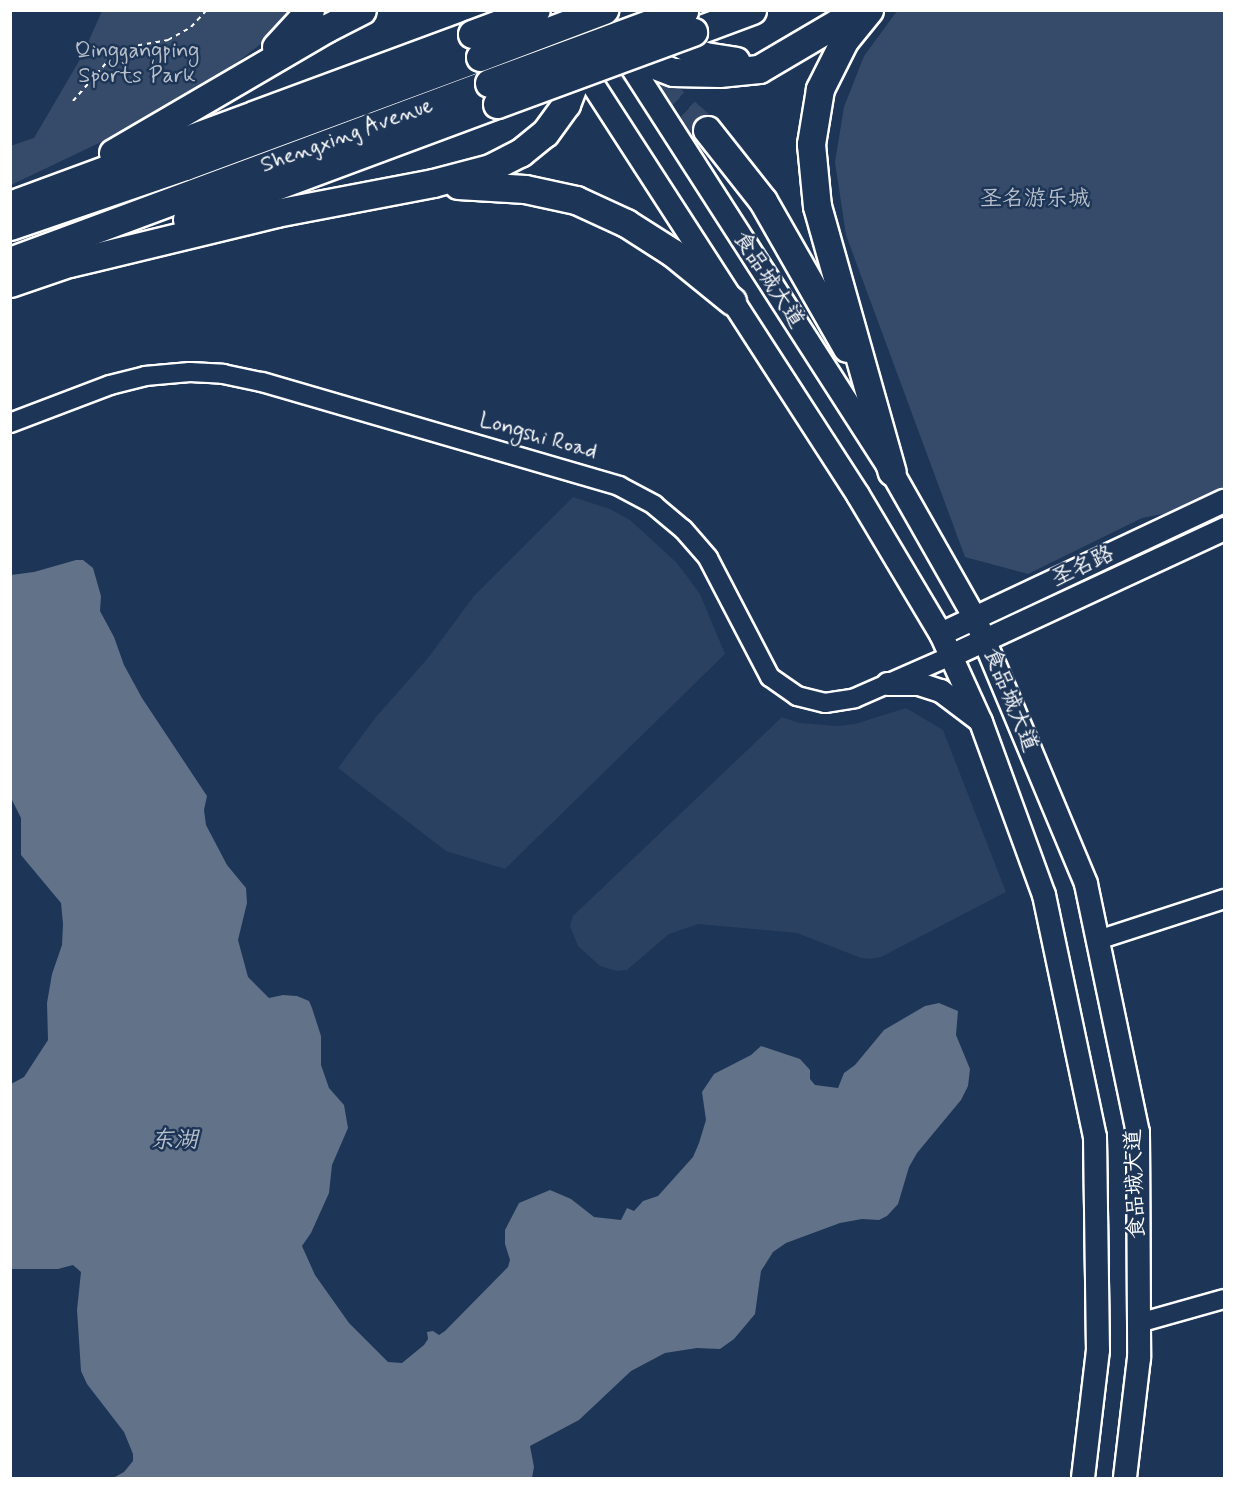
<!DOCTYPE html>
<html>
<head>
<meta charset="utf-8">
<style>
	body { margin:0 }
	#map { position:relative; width:1235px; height:1489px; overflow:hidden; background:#1d3557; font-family:Mynerve,"LXGW WenKai TC",sans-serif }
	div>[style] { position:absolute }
	.built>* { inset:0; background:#2a4161 }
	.green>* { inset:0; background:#364b69 }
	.water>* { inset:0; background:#617289 }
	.highway-tunnel>* { height:27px; margin-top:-13.5px; transform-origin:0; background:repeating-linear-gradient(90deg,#344968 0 27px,transparent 0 41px) }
	.path>* { height:2px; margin-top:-1px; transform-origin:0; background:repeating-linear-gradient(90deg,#fff 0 4.5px,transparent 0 9px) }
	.roads { filter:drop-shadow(2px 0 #fff) drop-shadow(-2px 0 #fff) drop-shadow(0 2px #fff) drop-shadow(0 -2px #fff) }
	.minor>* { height:18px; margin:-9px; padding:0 9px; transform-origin:9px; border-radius:9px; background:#1d3557 }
	.major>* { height:22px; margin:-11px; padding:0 11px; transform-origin:11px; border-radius:11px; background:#1d3557 }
	.highway>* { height:27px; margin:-13.5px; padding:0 13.5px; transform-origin:13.5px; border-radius:13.5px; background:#1d3557 }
	.bridges { filter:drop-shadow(2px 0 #fff) drop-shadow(-2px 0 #fff) drop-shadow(0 2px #fff) drop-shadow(0 -2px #fff) }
	.highway-bridge>* { height:27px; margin:-13.5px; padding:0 13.5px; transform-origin:13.5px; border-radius:13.5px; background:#1d3557 }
	span { translate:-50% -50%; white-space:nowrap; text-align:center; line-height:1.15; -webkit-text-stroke:5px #1d3557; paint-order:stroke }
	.park-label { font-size:22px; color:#b9c0ca }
	.street-label { font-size:22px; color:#fff }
	.water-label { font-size:24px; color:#b8c0ca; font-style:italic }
	.frame { position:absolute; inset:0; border:12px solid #fff; pointer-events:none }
</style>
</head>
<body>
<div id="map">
	<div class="built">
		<i style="clip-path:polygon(573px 497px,610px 509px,630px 520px,677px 563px,700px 594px,725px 654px,505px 869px,446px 851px,338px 768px,376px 717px,428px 658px,474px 596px)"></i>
		<i style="clip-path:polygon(906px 708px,943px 730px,1006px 892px,881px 957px,870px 959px,861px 958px,797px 933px,698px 924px,669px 934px,627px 970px,617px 971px,600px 966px,578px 946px,570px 926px,573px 916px,782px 717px,799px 723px,837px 726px,855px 724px)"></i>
	</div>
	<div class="green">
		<i style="clip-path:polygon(102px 11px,294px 11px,268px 38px,228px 70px,177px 103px,99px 143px,11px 185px,10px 146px,34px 138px,82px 56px)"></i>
		<i style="clip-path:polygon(897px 11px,1224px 11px,1224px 489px,1178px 511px,1142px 518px,1028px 574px,965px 557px,846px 235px,835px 162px,844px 107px,864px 56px)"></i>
	</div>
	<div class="water">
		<i style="clip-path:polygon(76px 560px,83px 560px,93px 568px,101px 596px,100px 611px,114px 637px,124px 665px,142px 698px,207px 796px,204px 810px,206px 825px,227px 865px,246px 888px,247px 903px,238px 940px,248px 977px,269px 998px,283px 995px,297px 996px,309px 1001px,312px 1008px,321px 1036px,321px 1065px,329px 1088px,344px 1105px,348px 1128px,332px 1165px,329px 1193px,311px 1233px,302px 1246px,315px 1275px,349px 1323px,388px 1362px,402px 1363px,424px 1345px,428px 1339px,427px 1332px,433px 1331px,439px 1335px,445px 1331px,508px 1267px,510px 1260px,505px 1244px,505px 1230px,519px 1203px,550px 1190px,571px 1199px,594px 1217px,621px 1220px,627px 1208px,634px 1211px,643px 1201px,658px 1196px,693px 1157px,699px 1143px,706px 1120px,702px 1092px,714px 1074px,751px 1055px,761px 1046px,800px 1059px,810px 1070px,810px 1079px,815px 1085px,838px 1088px,844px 1073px,855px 1065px,884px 1030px,925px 1006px,939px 1003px,958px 1011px,956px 1035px,970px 1069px,968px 1086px,961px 1100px,917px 1153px,909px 1167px,898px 1204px,887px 1216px,879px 1220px,862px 1219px,840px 1223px,786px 1243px,773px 1252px,761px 1271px,755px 1314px,734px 1339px,720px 1349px,697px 1348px,665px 1353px,631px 1371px,579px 1420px,530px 1446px,534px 1467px,532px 1478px,113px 1478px,124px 1472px,133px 1461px,133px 1454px,124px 1432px,87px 1384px,81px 1371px,77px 1310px,81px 1272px,73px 1265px,58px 1269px,10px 1269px,11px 1084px,24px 1077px,48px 1040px,47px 1003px,52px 974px,62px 945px,63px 924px,61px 903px,21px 855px,21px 818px,11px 798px,11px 575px,34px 572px)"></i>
	</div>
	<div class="highway-tunnel">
		<i style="left:626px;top:66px;width:34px;rotate:32deg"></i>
		<i style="left:655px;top:84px;width:69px;rotate:41.5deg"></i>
	</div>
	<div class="path">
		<i style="left:73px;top:101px;width:62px;rotate:-48.9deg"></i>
		<i style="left:114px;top:54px;width:17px;rotate:-25deg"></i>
		<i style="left:129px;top:47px;width:40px;rotate:-10deg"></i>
		<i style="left:168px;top:40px;width:26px;rotate:-29deg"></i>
		<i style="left:191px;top:27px;width:23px;rotate:-47deg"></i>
	</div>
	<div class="roads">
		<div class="minor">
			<i style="left:10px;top:423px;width:107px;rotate:-20.8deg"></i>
			<i style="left:110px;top:385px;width:36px;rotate:-14deg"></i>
			<i style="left:145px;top:376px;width:45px;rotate:-5.1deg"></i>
			<i style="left:190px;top:372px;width:33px;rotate:3deg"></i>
			<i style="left:223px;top:374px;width:40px;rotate:12deg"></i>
			<i style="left:262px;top:382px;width:372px;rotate:16.2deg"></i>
			<i style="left:619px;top:486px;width:40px;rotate:28deg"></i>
			<i style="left:654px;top:505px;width:38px;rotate:40deg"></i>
			<i style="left:683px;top:529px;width:38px;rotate:49deg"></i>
			<i style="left:708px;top:558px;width:134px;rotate:62.5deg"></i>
			<i style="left:770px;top:677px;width:33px;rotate:35deg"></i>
			<i style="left:797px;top:696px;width:29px;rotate:14deg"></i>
			<i style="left:825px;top:703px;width:30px;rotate:-9deg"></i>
			<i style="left:855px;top:698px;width:107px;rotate:-23.7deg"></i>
			<i style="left:1098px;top:940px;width:133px;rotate:-18deg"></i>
			<i style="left:1139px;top:1323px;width:88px;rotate:-15.8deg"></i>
		</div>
		<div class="major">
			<i style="left:619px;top:47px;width:505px;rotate:57.29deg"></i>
			<i style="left:892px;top:472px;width:168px;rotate:60.4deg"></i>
			<i style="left:975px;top:618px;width:288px;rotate:67.3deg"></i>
			<i style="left:1086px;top:884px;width:253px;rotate:78.2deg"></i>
			<i style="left:1138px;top:1132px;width:226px;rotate:89.7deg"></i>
			<i style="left:1139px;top:1358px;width:121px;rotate:96.7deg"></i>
			<i style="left:575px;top:57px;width:521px;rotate:57.13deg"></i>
			<i style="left:858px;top:495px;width:162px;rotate:59.2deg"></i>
			<i style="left:941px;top:634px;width:97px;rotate:65.6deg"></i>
			<i style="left:981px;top:722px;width:184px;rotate:70deg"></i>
			<i style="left:1044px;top:895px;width:247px;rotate:78.1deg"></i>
			<i style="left:1095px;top:1137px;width:213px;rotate:89.2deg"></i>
			<i style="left:1098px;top:1350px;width:129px;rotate:96.7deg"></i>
			<i style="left:941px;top:634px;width:313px;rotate:-25.2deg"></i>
			<i style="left:953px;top:655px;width:299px;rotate:-24.9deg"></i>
			<i style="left:888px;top:684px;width:31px"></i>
			<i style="left:919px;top:684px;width:23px;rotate:18deg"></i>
			<i style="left:941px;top:691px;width:46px;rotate:37.1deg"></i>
		</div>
		<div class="highway">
			<i style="left:557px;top:10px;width:79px;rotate:33.1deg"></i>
			<i style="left:623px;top:53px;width:53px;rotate:20.8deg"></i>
			<i style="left:673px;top:72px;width:46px;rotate:1.2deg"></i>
			<i style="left:719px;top:73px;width:40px;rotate:-5.7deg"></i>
			<i style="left:759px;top:69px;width:116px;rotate:-30.5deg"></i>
			<i style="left:869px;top:10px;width:40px;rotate:129deg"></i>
			<i style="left:844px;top:41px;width:54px;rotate:116.6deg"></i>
			<i style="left:820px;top:89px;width:56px;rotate:99.3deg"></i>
			<i style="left:811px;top:144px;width:62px;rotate:84.5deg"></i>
			<i style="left:817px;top:206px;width:276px;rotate:74.3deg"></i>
			<i style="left:663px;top:25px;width:24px;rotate:48deg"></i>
			<i style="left:679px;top:43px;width:29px;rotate:27deg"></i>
			<i style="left:705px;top:56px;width:31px;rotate:9deg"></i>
			<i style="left:693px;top:32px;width:63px;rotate:-20.4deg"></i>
			<i style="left:276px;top:47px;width:50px;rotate:-47.4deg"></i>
			<i style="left:707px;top:130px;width:90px;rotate:51.7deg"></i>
			<i style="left:763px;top:201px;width:169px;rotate:60.3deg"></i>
			<i style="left:113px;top:153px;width:248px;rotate:-30.3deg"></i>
			<i style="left:327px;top:28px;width:39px;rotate:-27deg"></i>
			<i style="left:458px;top:185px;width:67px;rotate:3.4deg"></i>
			<i style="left:525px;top:189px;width:52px;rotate:12.2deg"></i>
			<i style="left:576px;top:200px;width:55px;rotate:24.7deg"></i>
			<i style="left:626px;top:223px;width:56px;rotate:32.6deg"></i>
			<i style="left:673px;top:253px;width:76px;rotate:39.1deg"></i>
			<i style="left:10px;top:205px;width:493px;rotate:-20.3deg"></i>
			<i style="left:187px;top:219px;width:331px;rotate:-20.4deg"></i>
			<i style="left:10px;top:226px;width:185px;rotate:-18.9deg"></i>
			<i style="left:185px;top:166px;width:314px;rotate:-20.3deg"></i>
			<i style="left:10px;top:261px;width:511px;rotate:-20.39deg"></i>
			<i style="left:70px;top:263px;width:212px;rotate:-13.6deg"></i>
			<i style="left:276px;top:213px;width:160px;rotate:-10.8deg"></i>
			<i style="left:433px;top:183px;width:59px;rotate:-14.7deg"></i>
			<i style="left:490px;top:168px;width:34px;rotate:-27deg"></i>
			<i style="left:520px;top:153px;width:32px;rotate:-39deg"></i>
			<i style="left:545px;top:133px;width:36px;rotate:-54deg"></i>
			<i style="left:566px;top:104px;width:101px;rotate:-69deg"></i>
			<i style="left:10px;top:283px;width:80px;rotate:-18.9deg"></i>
		</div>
	</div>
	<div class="bridges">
		<div class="highway-bridge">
			<i style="left:472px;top:34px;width:68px;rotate:-20.6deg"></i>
			<i style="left:480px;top:57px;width:133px;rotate:-20.8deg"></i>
			<i style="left:489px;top:83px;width:208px;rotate:-20.3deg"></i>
			<i style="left:497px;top:104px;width:209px;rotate:-20.2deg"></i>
		</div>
	</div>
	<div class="park-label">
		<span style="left:137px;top:64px">Qinggangping<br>Sports Park</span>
		<span style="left:1035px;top:200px">圣名游乐城</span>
	</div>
	<div class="street-label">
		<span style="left:347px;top:136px;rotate:-20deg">Shengxing Avenue</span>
		<span style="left:768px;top:280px;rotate:57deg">食品城大道</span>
		<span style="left:538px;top:437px;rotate:16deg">Longshi Road</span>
		<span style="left:1083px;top:567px;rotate:-25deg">圣名路</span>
		<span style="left:1010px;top:700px;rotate:68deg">食品城大道</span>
		<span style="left:1136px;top:1184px;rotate:-92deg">食品城大道</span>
	</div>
	<div class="water-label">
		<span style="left:174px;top:1141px">东湖</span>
	</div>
	<div class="frame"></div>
</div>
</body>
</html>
